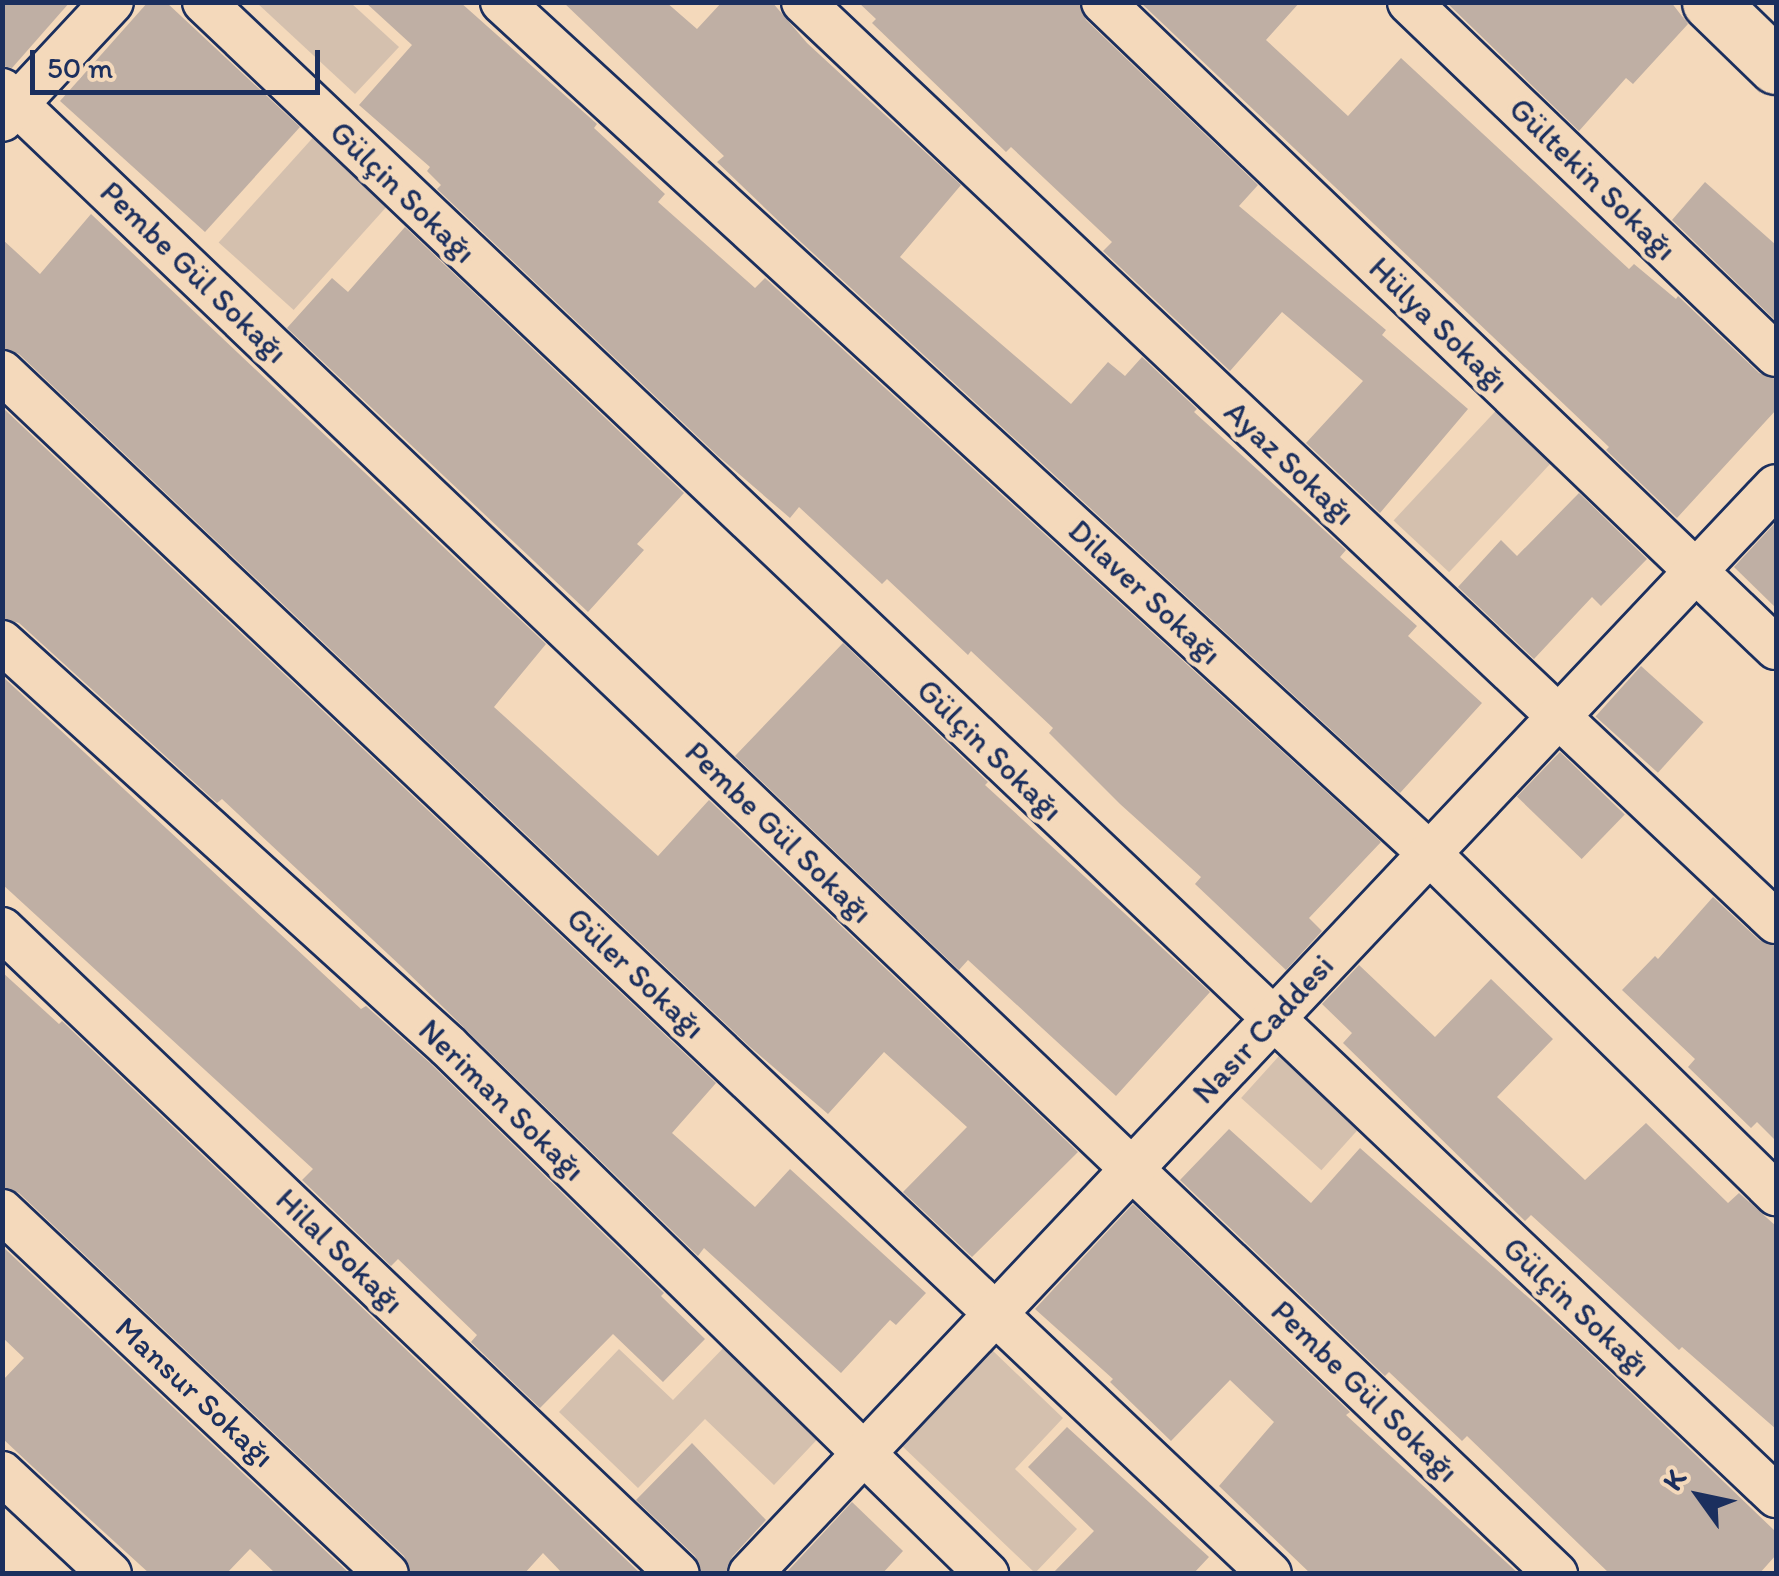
<!DOCTYPE html>
<html>
<head>
<meta charset="utf-8">
<style>
	body { margin:0 }
	#map { position:relative; width:1779px; height:1576px; overflow:hidden; background:#f4d9bb; font-family:Itim,sans-serif }
	div>[style] { position:absolute }
	.green>* { inset:0; background:#d4c0ae; transform-origin:0 0 }
	.building>* { inset:0; background:#bfafa4; transform-origin:0 0 }
	.roads { filter:drop-shadow(2px 0 #1b2f5e) drop-shadow(-2px 0 #1b2f5e) drop-shadow(0 2px #1b2f5e) drop-shadow(0 -2px #1b2f5e) }
	.minor>* { height:42px; margin:-21px; padding:0 21px; transform-origin:21px; border-radius:21px; background:#f4d9bb }
	.tertiary>* { height:55px; margin:-27.5px; padding:0 27.5px; transform-origin:27.5px; border-radius:27.5px; background:#f4d9bb }
	span { translate:-50% -50%; white-space:nowrap; text-align:center; line-height:1.15; -webkit-text-stroke:9px #f4d9bb; paint-order:stroke }
	.street-label { font-size:32px; color:#1b2f5e }
	.frame { position:absolute; inset:0; border:5px solid #1b2f5e; pointer-events:none }
	.north { position:absolute; left:1649px; top:1446px; width:100px; height:100px; -webkit-text-stroke:8px #f4d9bb; paint-order:stroke; rotate:303deg; font-size:28px; font-weight:700; line-height:40px; text-align:center; color:#1b2f5e }
	.north::after { content:''; display:block; margin:auto; width:35px; height:45px; background:#1b2f5e; clip-path:polygon(50% 0,100% 100%,50% 72%,0 100%) }
	.scale { position:absolute; left:30px; top:50px; width:290px; height:45px; box-sizing:border-box; border:5px solid #1b2f5e; border-top:0; padding-left:12px; font-size:30px; line-height:35px; white-space:nowrap; color:#1b2f5e; -webkit-text-stroke:8px #f4d9bb; paint-order:stroke }
</style>
</head>
<body>
<div id="map">
	<div class="green">
		<i style="clip-path:polygon(257px 3px,351px 3px,399px 47px,355px 94px)"></i>
		<i style="left:327px;top:122px;width:101px;height:162px;rotate:42deg"></i>
		<i style="left:1504px;top:402px;width:76px;height:162px;rotate:43deg"></i>
		<i style="left:1296px;top:1037px;width:108px;height:82px;rotate:42deg"></i>
		<i style="clip-path:polygon(732px 1339px,827px 1429px,774px 1485px,705px 1419px,638px 1488px,559px 1412px,619px 1349px,673px 1400px)"></i>
		<i style="clip-path:polygon(991px 1349px,1063px 1418px,1015px 1469px,1077px 1529px,1035px 1573px,900px 1444px)"></i>
	</div>
	<div class="building">
		<i style="clip-path:polygon(2px 2px,70px 2px,12px 68px,2px 66px)"></i>
		<i style="clip-path:polygon(148px 2px,166px 2px,300px 127px,205px 232px,60px 101px)"></i>
		<i style="clip-path:polygon(365px 2px,460px 2px,597px 124px,594px 128px,665px 194px,658px 202px,755px 288px,765px 278px,1381px 842px,1309px 918px,1322px 931px,1286px 970px,1195px 884px,1201px 877px,1120px 804px,1049px 733px,1053px 728px,971px 651px,968px 655px,887px 579px,882px 584px,799px 507px,790px 518px,718px 456px,437px 189px,441px 185px,427px 171px,430px 167px,359px 105px,412px 45px)"></i>
		<i style="clip-path:polygon(563px 2px,666px 2px,697px 29px,722px 2px,772px 2px,807px 43px,961px 185px,900px 257px,1071px 404px,1108px 362px,1125px 376px,1142px 357px,1197px 409px,1194px 412px,1346px 550px,1340px 557px,1417px 626px,1408px 636px,1482px 703px,1400px 793px,790px 232px,717px 162px,724px 156px)"></i>
		<i style="clip-path:polygon(858px 2px,1079px 2px,1086px 20px,1258px 185px,1239px 206px,1386px 330px,1382px 335px,1468px 409px,1380px 513px,1306px 443px,1363px 381px,1282px 312px,1230px 371px,1103px 251px,1112px 242px,1011px 147px,1006px 152px,872px 23px,876px 19px)"></i>
		<i style="clip-path:polygon(1140px 2px,1300px 2px,1266px 40px,1348px 116px,1401px 58px,1629px 269px,1634px 264px,1676px 299px,1678px 296px,1759px 373px,1776px 379px,1776px 410px,1677px 518px,1606px 450px,1609px 447px)"></i>
		<i style="clip-path:polygon(1446px 2px,1671px 2px,1688px 24px,1633px 84px,1626px 78px,1579px 131px)"></i>
		<i style="clip-path:polygon(1705px 182px,1776px 245px,1776px 321px,1672px 220px)"></i>
		<i style="clip-path:polygon(91px 214px,546px 644px,494px 707px,658px 856px,709px 800px,1078px 1152px,972px 1257px,903px 1192px,967px 1127px,884px 1052px,828px 1114px,749px 1046px,19px 354px,2px 348px,2px 239px,40px 274px)"></i>
		<i style="clip-path:polygon(405px 227px,684px 493px,637px 544px,644px 550px,588px 612px,287px 328px,332px 278px,348px 292px)"></i>
		<i style="clip-path:polygon(2px 407px,716px 1083px,672px 1133px,755px 1207px,790px 1169px,926px 1293px,896px 1325px,890px 1320px,841px 1373px,704px 1248px,698px 1256px,403px 968px,222px 799px,217px 803px,19px 623px,2px 618px)"></i>
		<i style="clip-path:polygon(1579px 493px,1647px 559px,1601px 606px,1592px 597px,1534px 659px,1458px 587px,1501px 540px,1517px 556px)"></i>
		<i style="clip-path:polygon(1776px 522px,1776px 608px,1734px 567px)"></i>
		<i style="clip-path:polygon(843px 643px,988px 782px,985px 785px,1210px 992px,1116px 1096px,968px 960px,959px 970px,735px 756px)"></i>
		<i style="left:1641px;top:666px;width:84px;height:68px;rotate:42deg"></i>
		<i style="clip-path:polygon(2px 676px,361px 1009px,366px 1006px,431px 1064px,664px 1293px,661px 1296px,705px 1339px,663px 1382px,613px 1334px,540px 1408px,471px 1342px,477px 1335px,398px 1259px,391px 1266px,302px 1180px,313px 1169px,2px 884px)"></i>
		<i style="left:1560px;top:752px;width:90px;height:62px;rotate:44deg"></i>
		<i style="clip-path:polygon(1713px 897px,1759px 940px,1776px 946px,1776px 1141px,1757px 1122px,1751px 1128px,1688px 1067px,1695px 1059px,1622px 990px,1655px 956px,1658px 959px)"></i>
		<i style="clip-path:polygon(1359px 965px,1435px 1037px,1491px 979px,1553px 1039px,1497px 1097px,1585px 1180px,1646px 1123px,1728px 1203px,1739px 1193px,1776px 1226px,1776px 1429px,1682px 1347px,1679px 1350px,1531px 1215px,1525px 1221px,1343px 1043px,1352px 1033px,1322px 1004px)"></i>
		<i style="clip-path:polygon(2px 972px,59px 1024px,62px 1021px,641px 1574px,563px 1574px,543px 1553px,524px 1574px,411px 1574px,404px 1556px,19px 1193px,2px 1187px)"></i>
		<i style="clip-path:polygon(1229px 1129px,1311px 1203px,1360px 1148px,1574px 1338px,1776px 1532px,1776px 1555px,1759px 1574px,1610px 1574px,1467px 1436px,1462px 1441px,1389px 1372px,1385px 1376px,1180px 1180px)"></i>
		<i style="clip-path:polygon(1133px 1204px,1350px 1412px,1346px 1415px,1519px 1574px,1311px 1574px,1219px 1486px,1274px 1422px,1230px 1380px,1171px 1441px,1110px 1382px,1113px 1379px,1035px 1309px)"></i>
		<i style="clip-path:polygon(2px 1246px,350px 1574px,276px 1574px,250px 1549px,226px 1574px,150px 1574px,49px 1482px,2px 1438px,2px 1381px,24px 1358px,2px 1337px)"></i>
		<i style="clip-path:polygon(1067px 1427px,1209px 1557px,1193px 1574px,1052px 1574px,1094px 1531px,1028px 1467px)"></i>
		<i style="clip-path:polygon(692px 1443px,766px 1520px,732px 1557px,726px 1574px,702px 1574px,695px 1556px,636px 1500px)"></i>
		<i style="clip-path:polygon(852px 1502px,903px 1551px,882px 1574px,785px 1574px)"></i>
	</div>
	<div class="roads">
		<div class="minor">
			<i style="left:204px;top:2px;width:2169px;rotate:43.54deg"></i>
			<i style="left:502px;top:2px;width:1258px;rotate:42.55deg"></i>
			<i style="left:1429px;top:853px;width:487px;rotate:44.5deg"></i>
			<i style="left:803px;top:2px;width:1339px;rotate:43.4deg"></i>
			<i style="left:1103px;top:2px;width:933px;rotate:43.83deg"></i>
			<i style="left:1409px;top:2px;width:509px;rotate:43.89deg"></i>
			<i style="left:2px;top:90px;width:2149px;rotate:43.68deg"></i>
			<i style="left:2px;top:120px;width:161px;rotate:-47deg"></i>
			<i style="left:2px;top:372px;width:1747px;rotate:43.47deg"></i>
			<i style="left:2px;top:642px;width:602px;rotate:42.17deg"></i>
			<i style="left:448px;top:1046px;width:755px;rotate:44.41deg"></i>
			<i style="left:2px;top:929px;width:934px;rotate:43.66deg"></i>
			<i style="left:2px;top:1211px;width:529px;rotate:43.32deg"></i>
			<i style="left:2px;top:1473px;width:148px;rotate:43.1deg"></i>
			<i style="left:750px;top:1574px;width:1495px;rotate:-46.68deg"></i>
		</div>
		<div class="tertiary">
			<i style="left:1710px;top:2px;width:92px;rotate:44.1deg"></i>
		</div>
	</div>
	<div class="street-label">
		<span style="left:1593px;top:179px;rotate:44deg">Gültekin Sokağı</span>
		<span style="left:403px;top:192px;rotate:44deg">Gülçin Sokağı</span>
		<span style="left:194px;top:272px;rotate:44deg">Pembe Gül Sokağı</span>
		<span style="left:1439px;top:325px;rotate:44deg">Hülya Sokağı</span>
		<span style="left:1290px;top:463px;rotate:43deg">Ayaz Sokağı</span>
		<span style="left:1145px;top:592px;rotate:43deg">Dilaver Sokağı</span>
		<span style="left:990px;top:750px;rotate:44deg">Gülçin Sokağı</span>
		<span style="left:779px;top:832px;rotate:44deg">Pembe Gül Sokağı</span>
		<span style="left:636px;top:973px;rotate:43deg">Güler Sokağı</span>
		<span style="left:1263px;top:1029px;rotate:-47deg">Nasır Caddesi</span>
		<span style="left:502px;top:1100px;rotate:44deg">Neriman Sokağı</span>
		<span style="left:340px;top:1251px;rotate:44deg">Hilal Sokağı</span>
		<span style="left:1577px;top:1307px;rotate:43deg">Gülçin Sokağı</span>
		<span style="left:1365px;top:1391px;rotate:44deg">Pembe Gül Sokağı</span>
		<span style="left:195px;top:1392px;rotate:43deg">Mansur Sokağı</span>
	</div>
	<div class="frame"></div>
	<div class="north">K</div>
	<div class="scale">50 m</div>
</div>
</body>
</html>
